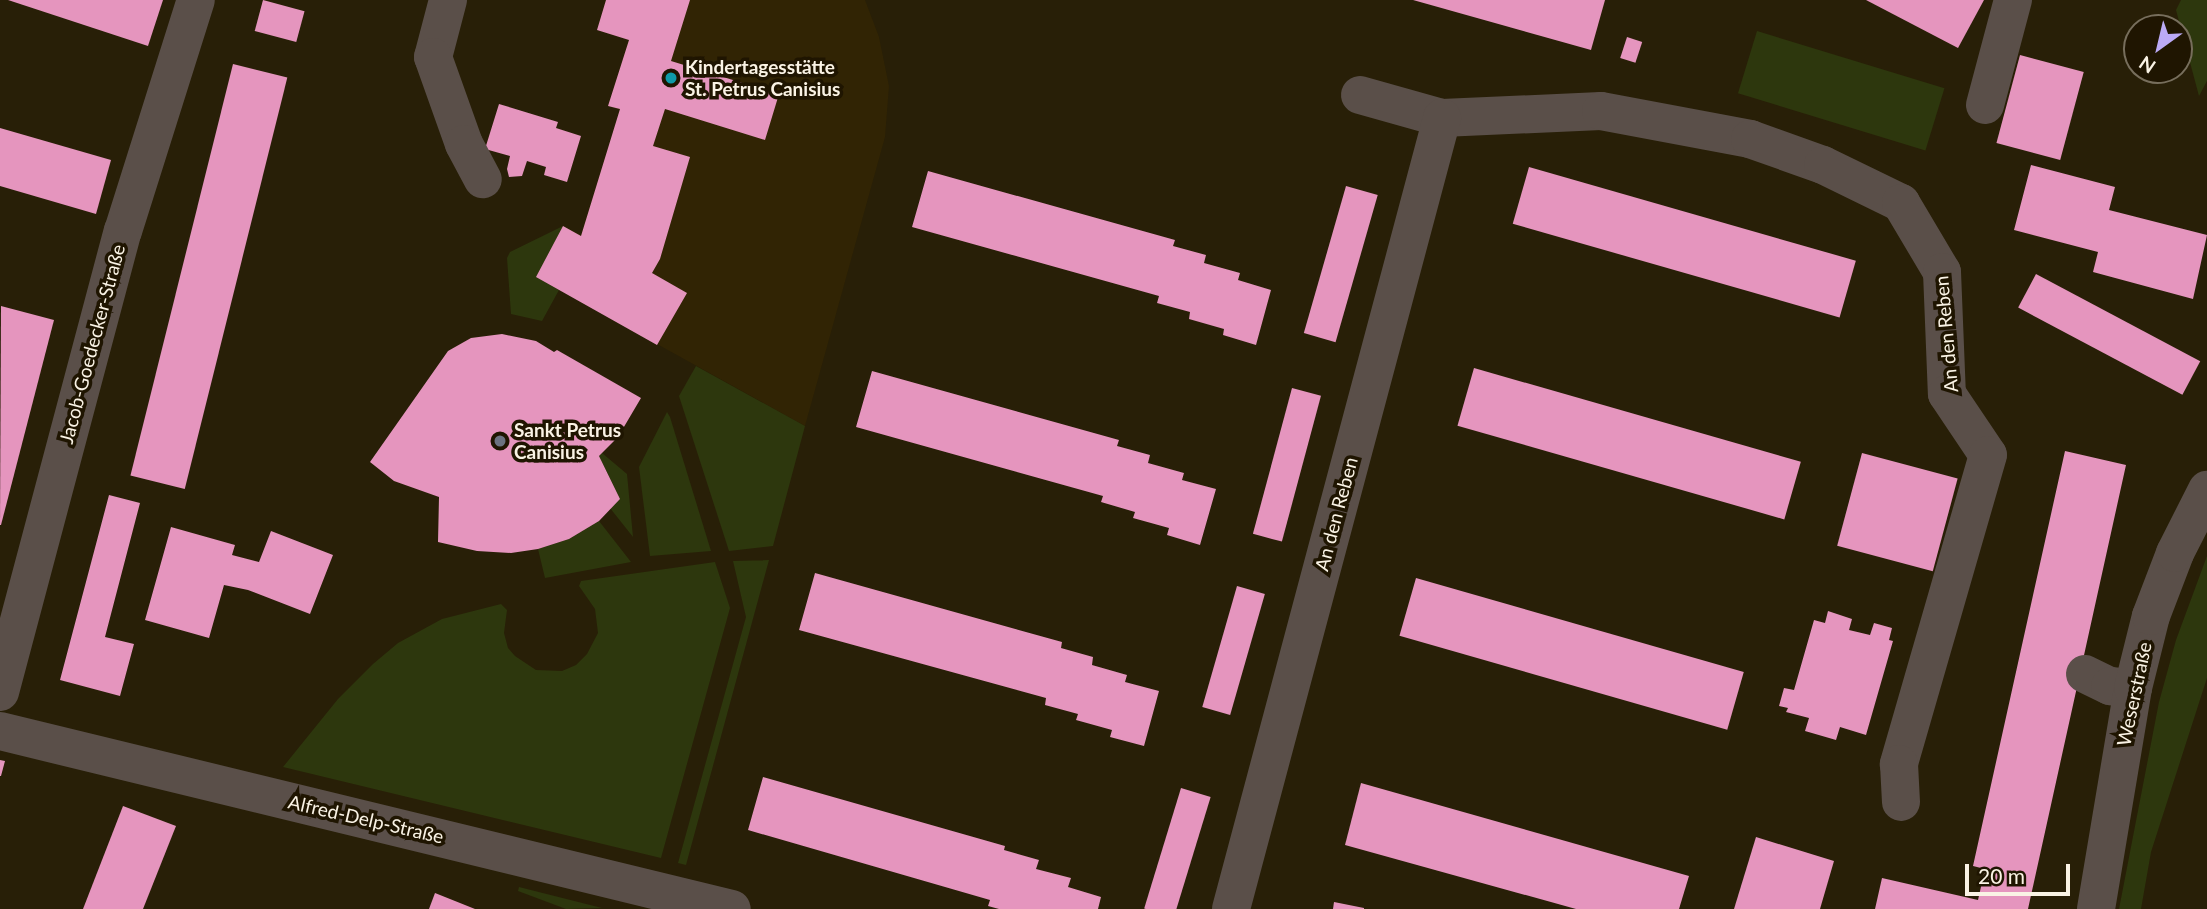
<!DOCTYPE html>
<html>
<head>
<meta charset="utf-8">
<style>
	body { margin:0 }
	#map { position:relative; width:2207px; height:909px; overflow:hidden; background:#281f07; font-family:Lato,sans-serif }
	div>[style] { position:absolute }
	.built>* { inset:0; background:#312404 }
	.green>* { inset:0; background:#2d370d; transform-origin:0 0 }
	.building>* { inset:0; background:#e595be; transform-origin:0 0 }
	.minor>* { height:38px; margin:-19px; padding:0 19px; transform-origin:19px; border-radius:19px; background:#5a4f49 }
	.dots>* { width:19px; height:19px; translate:-50% -50%; box-sizing:border-box; border:4px solid #1f1501; border-radius:50% }
	span { translate:-50% -50%; white-space:nowrap; text-align:center; line-height:1.15; -webkit-text-stroke:7px #1f1501; paint-order:stroke }
	.poi-label { font-size:19px; color:#faf3e5; font-weight:700 }
	.left { translate:0 -50%; text-align:left }
	.street-label { font-size:19px; color:#faf3e5 }
	.north { position:absolute; left:2123px; top:14px; width:70px; height:70px; box-sizing:border-box; background:#1f1501; border:2px solid #776e5c; border-radius:50%; rotate:214deg; font-size:19px; font-weight:700; line-height:28px; text-align:center; color:#faf3e5 }
	.north::after { content:''; display:block; margin:auto; width:24px; height:32px; background:#bbaaf6; clip-path:polygon(50% 0,100% 100%,50% 72%,0 100%) }
	.scale { position:absolute; left:1965px; top:864px; width:105px; height:32px; box-sizing:border-box; border:4px solid #faf3e5; border-top:0; padding-left:9px; font-size:21px; line-height:24px; white-space:nowrap; color:#faf3e5; -webkit-text-stroke:5px #1f1501; paint-order:stroke }
</style>
</head>
<body>
<div id="map">
	<div class="built">
		<i style="clip-path:polygon(606px 0,865px 0,879px 37px,889px 86px,885px 137px,805px 426px,536px 277px,563px 226px,581px 235px,620px 110px,608px 106px,629px 40px,597px 30px)"></i>
	</div>
	<div class="green">
		<i style="clip-path:polygon(2181px 0,2207px 0,2207px 81px,2199px 96px,2176px 10px)"></i>
		<i style="left:1757px;top:31px;width:196px;height:65px;rotate:17deg"></i>
		<i style="clip-path:polygon(563px 226px,537px 277px,559px 290px,542px 321px,511px 314px,507px 258px,510px 252px)"></i>
		<i style="clip-path:polygon(696px 366px,805px 426px,773px 546px,729px 551px,679px 396px)"></i>
		<i style="clip-path:polygon(667px 412px,670px 417px,711px 551px,650px 556px,639px 467px)"></i>
		<i style="clip-path:polygon(602px 453px,627px 474px,633px 537px,610px 508px,620px 499px,599px 456px)"></i>
		<i style="clip-path:polygon(599px 521px,631px 562px,545px 578px,538px 549px,569px 539px)"></i>
		<i style="clip-path:polygon(2207px 556px,2207px 678px,2151px 852px,2141px 909px,2119px 909px,2159px 702px,2176px 640px)"></i>
		<i style="clip-path:polygon(769px 560px,686px 865px,678px 863px,746px 617px,733px 561px)"></i>
		<i style="clip-path:polygon(715px 562px,730px 608px,661px 858px,283px 767px,338px 699px,373px 664px,398px 643px,442px 619px,501px 604px,507px 610px,504px 633px,508px 648px,515px 656px,536px 670px,562px 671px,576px 665px,587px 654px,598px 633px,595px 609px,579px 586px,581px 581px)"></i>
		<i style="clip-path:polygon(519px 887px,602px 908px,566px 909px,518px 891px)"></i>
	</div>
	<div class="building">
		<i style="clip-path:polygon(8px 0,163px 0,148px 46px)"></i>
		<i style="left:263px;top:0;width:43px;height:32px;rotate:15deg"></i>
		<i style="clip-path:polygon(606px 0,690px 0,671px 61px,779px 94px,765px 140px,665px 109px,653px 146px,690px 157px,660px 259px,652px 273px,687px 293px,657px 345px,536px 277px,563px 226px,581px 236px,620px 109px,608px 106px,629px 40px,597px 30px)"></i>
		<i style="clip-path:polygon(1413px 0,1605px 0,1591px 50px)"></i>
		<i style="clip-path:polygon(1866px 0,1984px 0,1958px 48px)"></i>
		<i style="left:1627px;top:37px;width:16px;height:22px;rotate:18deg"></i>
		<i style="left:2020px;top:55px;width:66px;height:91px;rotate:15deg"></i>
		<i style="left:233px;top:64px;width:56px;height:424px;rotate:14deg"></i>
		<i style="clip-path:polygon(499px 104px,558px 122px,556px 128px,581px 136px,567px 182px,544px 175px,546px 167px,527px 161px,522px 176px,509px 177px,507px 169px,510px 156px,485px 149px)"></i>
		<i style="clip-path:polygon(0 128px,111px 160px,96px 214px,0 186px)"></i>
		<i style="clip-path:polygon(2031px 165px,2115px 187px,2109px 210px,2207px 235px,2193px 299px,2093px 272px,2098px 252px,2014px 230px)"></i>
		<i style="left:1529px;top:167px;width:340px;height:59px;rotate:16deg"></i>
		<i style="clip-path:polygon(928px 171px,1175px 240px,1173px 246px,1206px 255px,1204px 263px,1240px 273px,1238px 280px,1271px 290px,1256px 345px,1223px 335px,1224px 329px,1189px 319px,1190px 312px,1157px 303px,1159px 296px,912px 227px)"></i>
		<i style="left:1346px;top:186px;width:33px;height:153px;rotate:16deg"></i>
		<i style="left:2036px;top:274px;width:186px;height:38px;rotate:28deg"></i>
		<i style="clip-path:polygon(1px 306px,54px 320px,1px 525px,0 525px)"></i>
		<i style="clip-path:polygon(502px 334px,536px 341px,554px 352px,557px 350px,641px 398px,618px 437px,599px 456px,620px 499px,599px 521px,569px 539px,538px 549px,511px 553px,477px 551px,438px 542px,439px 497px,394px 481px,370px 462px,448px 351px,471px 338px)"></i>
		<i style="left:1474px;top:368px;width:340px;height:60px;rotate:16deg"></i>
		<i style="clip-path:polygon(872px 371px,1119px 440px,1117px 446px,1150px 455px,1148px 463px,1184px 473px,1182px 480px,1216px 489px,1200px 545px,1167px 535px,1169px 528px,1133px 518px,1135px 512px,1101px 502px,1103px 496px,856px 427px)"></i>
		<i style="left:1292px;top:388px;width:30px;height:151px;rotate:15deg"></i>
		<i style="clip-path:polygon(2065px 451px,2126px 465px,2028px 909px,1875px 909px,1882px 878px,1978px 900px,1985px 869px,1973px 866px)"></i>
		<i style="left:1862px;top:453px;width:99px;height:96px;rotate:15deg"></i>
		<i style="clip-path:polygon(109px 495px,140px 503px,105px 637px,134px 644px,120px 696px,60px 680px)"></i>
		<i style="clip-path:polygon(171px 527px,235px 545px,232px 555px,259px 562px,271px 531px,333px 555px,310px 614px,248px 590px,224px 585px,209px 638px,145px 620px)"></i>
		<i style="clip-path:polygon(815px 573px,1062px 642px,1061px 648px,1093px 657px,1092px 665px,1127px 675px,1125px 682px,1159px 691px,1144px 746px,1110px 737px,1112px 730px,1076px 720px,1078px 714px,1045px 705px,1046px 698px,799px 630px)"></i>
		<i style="left:1416px;top:578px;width:341px;height:60px;rotate:16deg"></i>
		<i style="left:1237px;top:586px;width:29px;height:126px;rotate:16deg"></i>
		<i style="clip-path:polygon(1828px 611px,1852px 619px,1849px 630px,1870px 635px,1874px 623px,1892px 628px,1889px 640px,1893px 641px,1866px 735px,1840px 727px,1836px 740px,1805px 731px,1809px 718px,1786px 712px,1788px 708px,1779px 706px,1784px 688px,1794px 690px,1814px 620px,1825px 623px)"></i>
		<i style="clip-path:polygon(0 760px,5px 761px,1px 776px,0 776px)"></i>
		<i style="clip-path:polygon(763px 777px,1005px 846px,1004px 850px,1039px 860px,1036px 869px,1071px 878px,1068px 887px,1101px 897px,1098px 909px,999px 909px,988px 906px,990px 900px,748px 830px)"></i>
		<i style="clip-path:polygon(1361px 783px,1689px 876px,1679px 909px,1576px 909px,1345px 845px)"></i>
		<i style="left:1181px;top:788px;width:31px;height:126px;rotate:17deg"></i>
		<i style="clip-path:polygon(123px 806px,176px 826px,143px 909px,83px 909px)"></i>
		<i style="clip-path:polygon(1756px 837px,1834px 861px,1820px 909px,1734px 909px)"></i>
		<i style="clip-path:polygon(435px 893px,475px 909px,429px 909px)"></i>
		<i style="clip-path:polygon(1334px 902px,1364px 908px,1364px 909px,1333px 909px)"></i>
	</div>
	<div class="minor">
		<i style="left:448px;top:0;width:59px;rotate:104.7deg"></i>
		<i style="left:433px;top:57px;width:92px;rotate:70.4deg"></i>
		<i style="left:464px;top:144px;width:40px;rotate:62deg"></i>
		<i style="left:1360px;top:95px;width:85px;rotate:15.7deg"></i>
		<i style="left:1442px;top:118px;width:159px;rotate:-2.5deg"></i>
		<i style="left:1601px;top:111px;width:152px;rotate:10.6deg"></i>
		<i style="left:1750px;top:139px;width:77px;rotate:19.6deg"></i>
		<i style="left:1823px;top:165px;width:87px;rotate:26deg"></i>
		<i style="left:1901px;top:203px;width:80px;rotate:59.3deg"></i>
		<i style="left:1942px;top:272px;width:122px;rotate:87.7deg"></i>
		<i style="left:1947px;top:394px;width:73px;rotate:56.1deg"></i>
		<i style="left:1988px;top:455px;width:322px;rotate:106.1deg"></i>
		<i style="left:1899px;top:764px;width:38px;rotate:87deg"></i>
		<i style="left:1985px;top:105px;width:109px;rotate:-75.1deg"></i>
		<i style="left:2085px;top:674px;width:28px;rotate:26deg"></i>
		<i style="left:2110px;top:686px;width:23px;rotate:5deg"></i>
		<i style="left:0;top:692px;width:477px;rotate:-75.1deg"></i>
		<i style="left:123px;top:231px;width:242px;rotate:-72.5deg"></i>
		<i style="left:0;top:731px;width:753px;rotate:13.67deg"></i>
		<i style="left:1231px;top:909px;width:819px;rotate:-75.06deg"></i>
		<i style="left:2096px;top:909px;width:224px;rotate:-80.5deg"></i>
		<i style="left:2133px;top:688px;width:74px;rotate:-76deg"></i>
		<i style="left:2151px;top:616px;width:67px;rotate:-69.1deg"></i>
		<i style="left:2175px;top:553px;width:71px;rotate:-63.1deg"></i>
	</div>
	<div class="dots">
		<i style="left:671px;top:78px;background:#0f9aa8"></i>
		<i style="left:500px;top:441px;background:#6b7280"></i>
	</div>
	<div class="poi-label">
		<span class="left" style="left:685px;top:78px">Kindertagesstätte<br>St. Petrus Canisius</span>
		<span class="left" style="left:514px;top:441px">Sankt Petrus<br>Canisius</span>
	</div>
	<div class="street-label">
		<span style="left:1946px;top:334px;rotate:-95deg">An den Reben</span>
		<span style="left:92px;top:344px;rotate:-75deg">Jacob-Goedecker-Straße</span>
		<span style="left:1336px;top:514px;rotate:-75deg">An den Reben</span>
		<span style="left:2134px;top:694px;rotate:-78deg">Weserstraße</span>
		<span style="left:366px;top:819px;rotate:13deg">Alfred-Delp-Straße</span>
	</div>
	<div class="north">N</div>
	<div class="scale">20 m</div>
</div>
</body>
</html>
